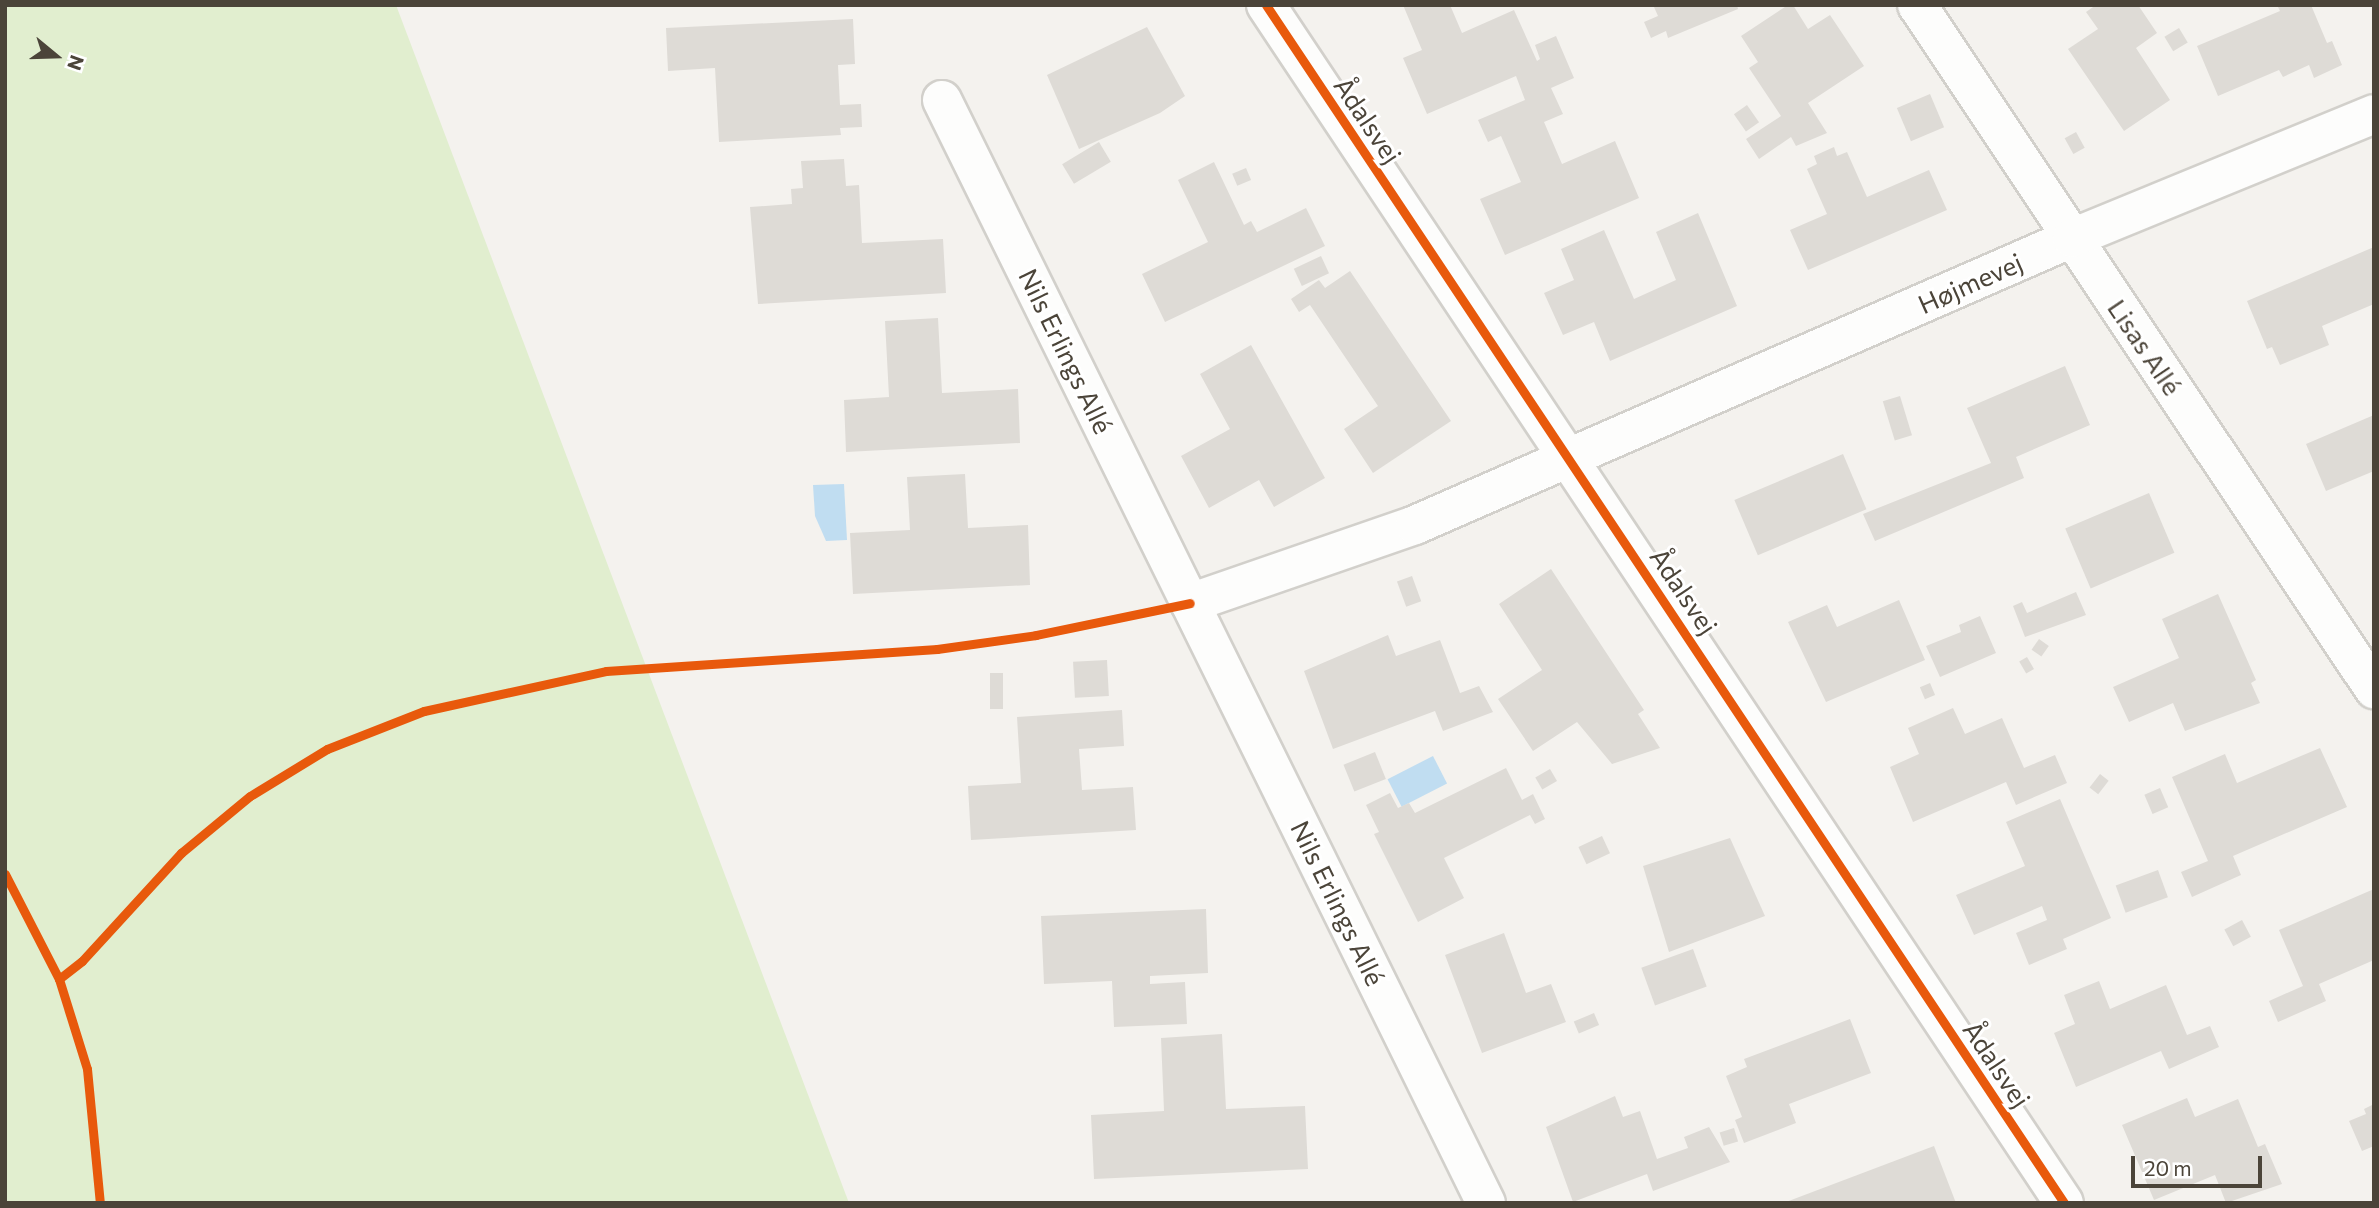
<!DOCTYPE html>
<html>
<head>
<meta charset="utf-8">
<style>
	body { margin:0 }
	#map { position:relative; width:2379px; height:1208px; overflow:hidden; background:#f4f2ee; font-family:Commissioner,sans-serif }
	div>[style] { position:absolute }
	.green>* { inset:0; background:#e1eecf }
	.water>* { inset:0; background:#c0ddf1; transform-origin:0 0 }
	.building>* { inset:0; background:#dedbd6; transform-origin:0 0 }
	.roads { filter:drop-shadow(2px 0 #d2d0cb) drop-shadow(-2px 0 #d2d0cb) drop-shadow(0 2px #d2d0cb) drop-shadow(0 -2px #d2d0cb) }
	.minor>* { height:38px; margin:-19px; padding:0 19px; transform-origin:19px; border-radius:19px; background:#fdfdfc }
	.cycleway>* { height:9px; margin:-4.5px; padding:0 4.5px; transform-origin:4.5px; border-radius:4.5px; background:#e8590c }
	span { translate:-50% -50%; white-space:nowrap; text-align:center; line-height:1.15; -webkit-text-stroke:6px #fff; paint-order:stroke }
	.street-label { font-size:26px; color:#4b4439 }
	.frame { position:absolute; inset:0; border:7px solid #4b4439; pointer-events:none }
	.north { position:absolute; left:21px; top:21px; width:70px; height:70px; -webkit-text-stroke:5px #fff; paint-order:stroke; rotate:109deg; font-size:19px; font-weight:700; line-height:28px; text-align:center; color:#4b4439 }
	.north::after { content:''; display:block; margin:auto; width:24px; height:32px; background:#4b4439; clip-path:polygon(50% 0,100% 100%,50% 72%,0 100%) }
	.scale { position:absolute; left:2131px; top:1156px; width:131px; height:32px; box-sizing:border-box; border:4px solid #4b4439; border-top:0; padding-left:9px; font-size:21px; line-height:24px; white-space:nowrap; color:#4b4439; -webkit-text-stroke:5px #fff; paint-order:stroke }
</style>
</head>
<body>
<div id="map">
	<div class="green">
		<i style="clip-path:polygon(5px 5px,396px 5px,849px 1203px,5px 1203px)"></i>
	</div>
	<div class="water">
		<i style="clip-path:polygon(844px 484px,847px 540px,826px 541px,815px 516px,813px 485px)"></i>
		<i style="left:1433px;top:756px;width:31px;height:51px;rotate:63deg"></i>
	</div>
	<div class="building">
		<i style="clip-path:polygon(1403px 5px,1450px 5px,1462px 33px,1514px 10px,1537px 61px,1540px 59px,1535px 45px,1556px 36px,1574px 78px,1551px 88px,1563px 114px,1544px 122px,1562px 164px,1615px 141px,1639px 198px,1505px 255px,1480px 199px,1521px 182px,1501px 136px,1488px 142px,1478px 120px,1525px 100px,1516px 76px,1427px 114px,1403px 58px,1422px 50px)"></i>
		<i style="clip-path:polygon(1737px 5px,1738px 9px,1668px 38px,1666px 31px,1651px 38px,1644px 22px,1658px 16px,1654px 7px,1658px 5px)"></i>
		<i style="clip-path:polygon(1788px 5px,1793px 5px,1808px 29px,1830px 15px,1864px 66px,1808px 103px,1827px 133px,1796px 146px,1791px 137px,1759px 159px,1746px 139px,1781px 116px,1749px 68px,1758px 62px,1741px 36px)"></i>
		<i style="clip-path:polygon(2096px 5px,2138px 5px,2157px 33px,2136px 48px,2170px 100px,2124px 131px,2068px 49px,2098px 29px,2086px 12px)"></i>
		<i style="clip-path:polygon(2277px 5px,2311px 5px,2327px 43px,2332px 41px,2342px 65px,2314px 78px,2309px 65px,2283px 77px,2279px 70px,2218px 96px,2197px 46px,2280px 11px)"></i>
		<i style="clip-path:polygon(853px 19px,855px 64px,838px 65px,840px 105px,861px 104px,862px 127px,840px 128px,841px 135px,719px 142px,715px 68px,668px 71px,666px 28px)"></i>
		<i style="clip-path:polygon(1147px 27px,1185px 96px,1160px 113px,1079px 149px,1047px 75px)"></i>
		<i style="left:2179px;top:28px;width:17px;height:17px;rotate:59deg"></i>
		<i style="left:1930px;top:94px;width:36px;height:36px;rotate:67deg"></i>
		<i style="left:1747px;top:105px;width:21px;height:16px;rotate:55deg"></i>
		<i style="left:2076px;top:132px;width:18px;height:13px;rotate:61deg"></i>
		<i style="left:1099px;top:142px;width:23px;height:43px;rotate:59deg"></i>
		<i style="clip-path:polygon(1834px 147px,1837px 156px,1847px 152px,1867px 197px,1929px 170px,1947px 210px,1808px 270px,1790px 230px,1827px 214px,1807px 169px,1817px 164px,1814px 156px)"></i>
		<i style="clip-path:polygon(844px 159px,846px 186px,859px 185px,862px 243px,943px 239px,946px 293px,758px 304px,750px 207px,792px 204px,791px 189px,803px 188px,801px 161px)"></i>
		<i style="clip-path:polygon(1214px 162px,1244px 225px,1251px 221px,1257px 232px,1306px 208px,1325px 246px,1165px 322px,1142px 274px,1208px 242px,1178px 180px)"></i>
		<i style="left:1246px;top:168px;width:13px;height:15px;rotate:67deg"></i>
		<i style="clip-path:polygon(1698px 213px,1737px 306px,1610px 361px,1594px 322px,1563px 335px,1544px 293px,1574px 280px,1561px 249px,1604px 230px,1634px 299px,1676px 280px,1656px 232px)"></i>
		<i style="clip-path:polygon(2374px 247px,2374px 304px,2322px 326px,2329px 345px,2280px 365px,2272px 347px,2267px 349px,2247px 301px)"></i>
		<i style="left:1321px;top:256px;width:19px;height:30px;rotate:65deg"></i>
		<i style="clip-path:polygon(1350px 271px,1451px 421px,1373px 473px,1344px 429px,1378px 406px,1310px 305px,1299px 312px,1291px 299px,1319px 280px,1325px 288px)"></i>
		<i style="clip-path:polygon(938px 318px,942px 393px,1018px 389px,1020px 443px,846px 452px,844px 400px,889px 397px,885px 321px)"></i>
		<i style="clip-path:polygon(1251px 345px,1325px 478px,1274px 507px,1259px 480px,1209px 508px,1181px 456px,1230px 429px,1200px 374px)"></i>
		<i style="clip-path:polygon(2065px 366px,2090px 425px,2016px 457px,2024px 478px,1875px 541px,1863px 514px,1991px 463px,1967px 408px)"></i>
		<i style="left:1900px;top:396px;width:41px;height:18px;rotate:73deg"></i>
		<i style="clip-path:polygon(2374px 415px,2374px 471px,2326px 491px,2306px 444px)"></i>
		<i style="left:1843px;top:454px;width:60px;height:118px;rotate:67deg"></i>
		<i style="clip-path:polygon(965px 474px,968px 528px,1028px 525px,1030px 585px,853px 594px,850px 533px,910px 530px,907px 477px)"></i>
		<i style="left:2149px;top:493px;width:65px;height:91px;rotate:67deg"></i>
		<i style="clip-path:polygon(1551px 569px,1644px 710px,1638px 714px,1660px 748px,1612px 764px,1577px 722px,1533px 751px,1498px 699px,1542px 670px,1499px 604px)"></i>
		<i style="left:1412px;top:576px;width:27px;height:16px;rotate:70deg"></i>
		<i style="clip-path:polygon(2076px 592px,2086px 615px,2025px 637px,2013px 606px,2022px 602px,2027px 613px)"></i>
		<i style="clip-path:polygon(2218px 594px,2256px 680px,2251px 683px,2260px 703px,2185px 731px,2173px 703px,2129px 722px,2113px 687px,2179px 658px,2162px 619px)"></i>
		<i style="clip-path:polygon(1899px 600px,1925px 660px,1826px 702px,1788px 622px,1827px 605px,1837px 627px)"></i>
		<i style="clip-path:polygon(1980px 616px,1996px 653px,1940px 677px,1926px 646px,1961px 632px,1959px 625px)"></i>
		<i style="clip-path:polygon(1388px 635px,1396px 656px,1440px 640px,1460px 693px,1479px 686px,1493px 712px,1443px 731px,1435px 711px,1333px 749px,1304px 671px)"></i>
		<i style="left:2039px;top:639px;width:12px;height:13px;rotate:35deg"></i>
		<i style="left:2027px;top:657px;width:14px;height:9px;rotate:60deg"></i>
		<i style="left:1107px;top:660px;width:36px;height:34px;rotate:87deg"></i>
		<i style="left:990px;top:673px;width:13px;height:36px"></i>
		<i style="left:1930px;top:683px;width:13px;height:11px;rotate:67deg"></i>
		<i style="clip-path:polygon(1953px 708px,1965px 734px,2002px 718px,2024px 768px,2055px 755px,2067px 783px,2016px 805px,2006px 782px,1913px 822px,1890px 767px,1919px 754px,1908px 728px)"></i>
		<i style="clip-path:polygon(1122px 710px,1124px 746px,1079px 749px,1082px 790px,1133px 787px,1136px 830px,971px 840px,968px 786px,1021px 783px,1017px 717px)"></i>
		<i style="clip-path:polygon(2320px 748px,2347px 807px,2233px 856px,2241px 875px,2192px 897px,2181px 872px,2208px 861px,2172px 777px,2225px 754px,2237px 783px)"></i>
		<i style="left:1375px;top:752px;width:29px;height:34px;rotate:68deg"></i>
		<i style="clip-path:polygon(1506px 768px,1522px 800px,1533px 794px,1545px 819px,1535px 824px,1530px 815px,1444px 858px,1464px 898px,1418px 922px,1374px 834px,1379px 832px,1366px 805px,1390px 793px,1398px 808px,1409px 803px,1415px 813px)"></i>
		<i style="left:1550px;top:769px;width:14px;height:17px;rotate:60deg"></i>
		<i style="left:2100px;top:774px;width:11px;height:17px;rotate:38deg"></i>
		<i style="left:2160px;top:788px;width:21px;height:17px;rotate:67deg"></i>
		<i style="clip-path:polygon(2060px 799px,2111px 918px,2063px 939px,2067px 949px,2029px 965px,2016px 933px,2047px 920px,2042px 906px,1974px 935px,1956px 895px,2025px 866px,2006px 822px)"></i>
		<i style="left:1602px;top:836px;width:19px;height:26px;rotate:65deg"></i>
		<i style="clip-path:polygon(1730px 838px,1765px 916px,1669px 952px,1643px 866px)"></i>
		<i style="left:2158px;top:870px;width:29px;height:45px;rotate:70deg"></i>
		<i style="clip-path:polygon(2374px 889px,2374px 960px,2319px 984px,2326px 1001px,2278px 1022px,2269px 1001px,2303px 986px,2279px 930px)"></i>
		<i style="clip-path:polygon(1206px 909px,1208px 973px,1150px 976px,1150px 984px,1185px 982px,1187px 1024px,1114px 1027px,1112px 981px,1044px 984px,1041px 916px)"></i>
		<i style="left:2242px;top:920px;width:19px;height:20px;rotate:62deg"></i>
		<i style="clip-path:polygon(1504px 933px,1526px 993px,1551px 984px,1566px 1022px,1482px 1053px,1445px 955px)"></i>
		<i style="left:1693px;top:949px;width:40px;height:55px;rotate:70deg"></i>
		<i style="clip-path:polygon(2099px 981px,2110px 1009px,2166px 985px,2187px 1035px,2210px 1026px,2219px 1047px,2169px 1069px,2161px 1051px,2076px 1087px,2054px 1033px,2075px 1024px,2064px 995px)"></i>
		<i style="left:1594px;top:1013px;width:13px;height:22px;rotate:67deg"></i>
		<i style="clip-path:polygon(1850px 1019px,1871px 1073px,1789px 1104px,1796px 1123px,1744px 1143px,1735px 1120px,1742px 1117px,1726px 1076px,1747px 1067px,1744px 1059px)"></i>
		<i style="clip-path:polygon(1222px 1034px,1226px 1109px,1305px 1106px,1308px 1169px,1094px 1179px,1091px 1115px,1164px 1111px,1161px 1038px)"></i>
		<i style="clip-path:polygon(1615px 1096px,1623px 1117px,1640px 1111px,1657px 1159px,1688px 1148px,1684px 1137px,1709px 1127px,1730px 1162px,1653px 1191px,1647px 1174px,1573px 1202px,1546px 1127px)"></i>
		<i style="clip-path:polygon(2187px 1098px,2195px 1117px,2238px 1099px,2258px 1147px,2265px 1144px,2282px 1184px,2226px 1203px,2215px 1175px,2154px 1200px,2122px 1125px)"></i>
		<i style="clip-path:polygon(2374px 1104px,2374px 1146px,2362px 1151px,2349px 1121px,2366px 1114px,2364px 1109px)"></i>
		<i style="left:1734px;top:1128px;width:14px;height:15px;rotate:73deg"></i>
		<i style="clip-path:polygon(1934px 1146px,1956px 1203px,1786px 1203px,1786px 1202px)"></i>
	</div>
	<div class="roads">
		<div class="minor">
			<i style="left:1266px;top:5px;width:1439px;rotate:56.33deg"></i>
			<i style="left:1917px;top:5px;width:823px;rotate:56.25deg"></i>
			<i style="left:942px;top:100px;width:1230px;rotate:63.75deg"></i>
			<i style="left:1190px;top:603px;width:238px;rotate:-19.1deg"></i>
			<i style="left:1415px;top:525px;width:717px;rotate:-23.6deg"></i>
			<i style="left:2072px;top:238px;width:326px;rotate:-22.3deg"></i>
		</div>
	</div>
	<div class="cycleway">
		<i style="left:1266px;top:5px;width:1439px;rotate:56.33deg"></i>
		<i style="left:5px;top:874px;width:118px;rotate:62.8deg"></i>
		<i style="left:59px;top:979px;width:94px;rotate:72.7deg"></i>
		<i style="left:87px;top:1069px;width:135px;rotate:84.5deg"></i>
		<i style="left:59px;top:979px;width:29px;rotate:-38deg"></i>
		<i style="left:82px;top:961px;width:147px;rotate:-47.5deg"></i>
		<i style="left:181px;top:853px;width:89px;rotate:-39.6deg"></i>
		<i style="left:250px;top:796px;width:90px;rotate:-31.4deg"></i>
		<i style="left:327px;top:749px;width:104px;rotate:-21.4deg"></i>
		<i style="left:424px;top:711px;width:186px;rotate:-12.4deg"></i>
		<i style="left:606px;top:671px;width:332px;rotate:-3.8deg"></i>
		<i style="left:937px;top:649px;width:100px;rotate:-8deg"></i>
		<i style="left:1036px;top:635px;width:157px;rotate:-11.7deg"></i>
	</div>
	<div class="street-label">
		<span style="left:1368px;top:120px;rotate:56deg">Ådalsvej</span>
		<span style="left:1970px;top:283px;rotate:-24deg">Højmevej</span>
		<span style="left:2145px;top:347px;rotate:56deg">Lisas Allé</span>
		<span style="left:1066px;top:351px;rotate:64deg">Nils Erlings Allé</span>
		<span style="left:1684px;top:591px;rotate:56deg">Ådalsvej</span>
		<span style="left:1338px;top:903px;rotate:64deg">Nils Erlings Allé</span>
		<span style="left:1997px;top:1064px;rotate:56deg">Ådalsvej</span>
	</div>
	<div class="frame"></div>
	<div class="north">N</div>
	<div class="scale">20 m</div>
</div>
</body>
</html>
